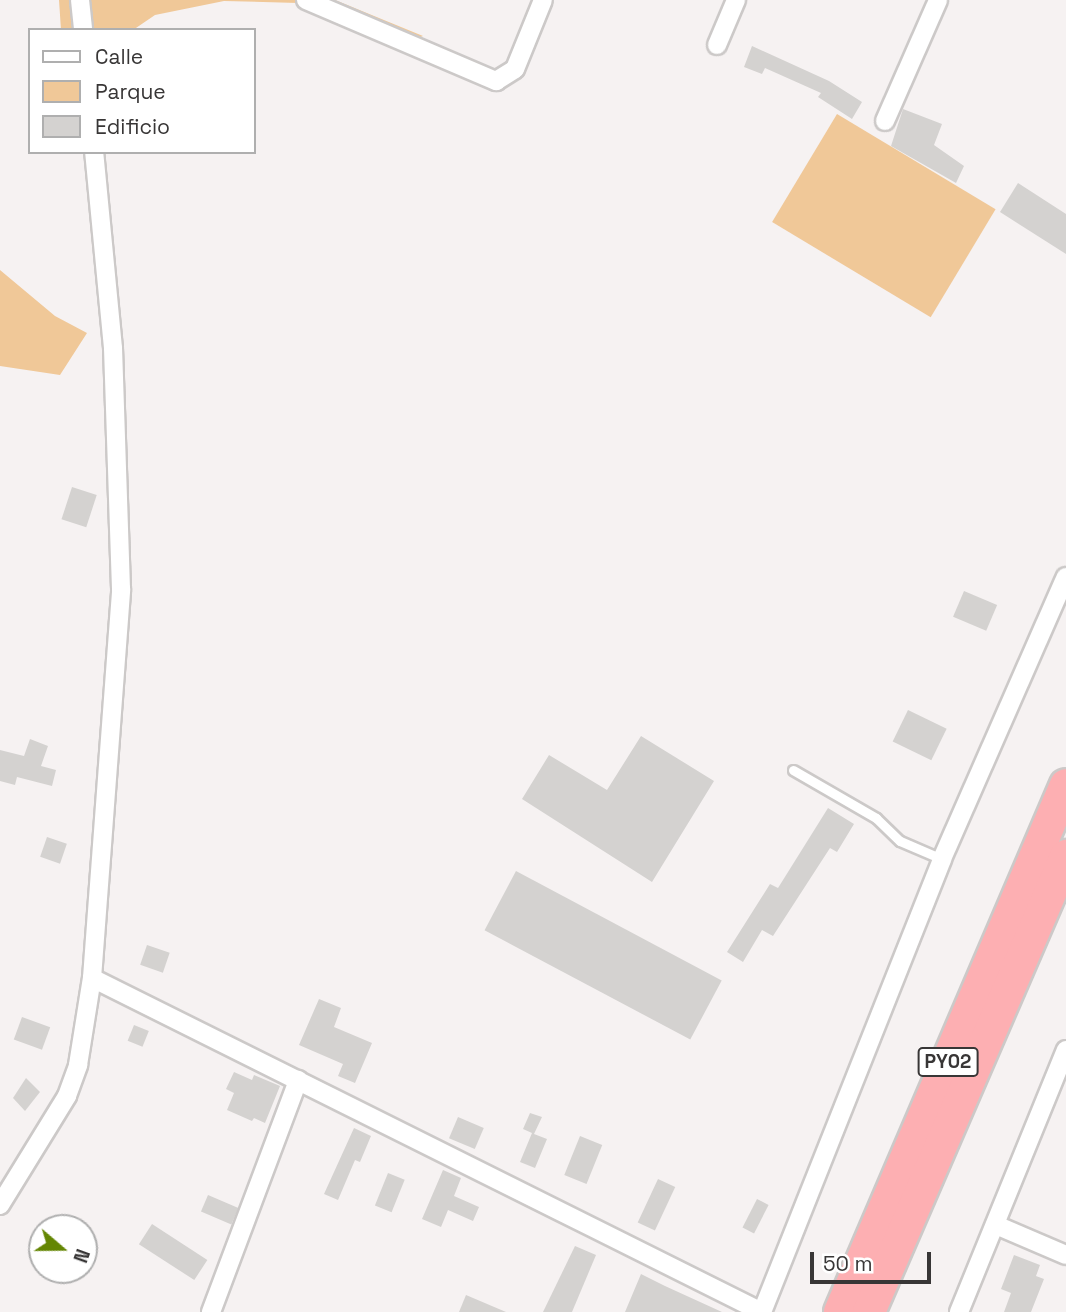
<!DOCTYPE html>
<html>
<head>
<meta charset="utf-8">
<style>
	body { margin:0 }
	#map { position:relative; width:1066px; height:1312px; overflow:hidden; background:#f6f2f2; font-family:"Space Grotesk",sans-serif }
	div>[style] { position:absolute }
	.green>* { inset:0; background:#f0c898; transform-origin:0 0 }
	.building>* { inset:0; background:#d4d2d0; transform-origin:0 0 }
	.roads { filter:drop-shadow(2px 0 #ccc9c8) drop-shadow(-2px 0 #ccc9c8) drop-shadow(0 2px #ccc9c8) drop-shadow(0 -2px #ccc9c8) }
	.lane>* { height:9px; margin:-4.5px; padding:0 4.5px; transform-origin:4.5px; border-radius:4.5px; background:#fff }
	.street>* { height:18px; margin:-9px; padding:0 9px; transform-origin:9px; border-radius:9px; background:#fff }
	.highway>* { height:32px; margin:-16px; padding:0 16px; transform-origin:16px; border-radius:16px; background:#fdafb2 }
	span { translate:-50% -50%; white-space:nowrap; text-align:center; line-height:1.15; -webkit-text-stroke:5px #fff; paint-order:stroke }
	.shield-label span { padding:2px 5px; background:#fff; border:2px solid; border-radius:5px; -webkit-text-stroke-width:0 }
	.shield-label { font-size:19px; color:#383636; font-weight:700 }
	.legend { position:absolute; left:28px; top:28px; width:228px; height:126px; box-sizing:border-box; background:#fff; border:2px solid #afafaf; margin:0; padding:9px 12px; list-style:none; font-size:21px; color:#383636 }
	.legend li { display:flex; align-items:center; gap:14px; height:35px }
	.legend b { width:35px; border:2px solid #afafaf }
	.north { position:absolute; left:28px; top:1214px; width:70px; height:70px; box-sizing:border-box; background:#fff; border:2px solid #afafaf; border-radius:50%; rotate:110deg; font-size:19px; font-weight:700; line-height:28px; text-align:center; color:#383636 }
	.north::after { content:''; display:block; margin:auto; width:24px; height:32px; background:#648603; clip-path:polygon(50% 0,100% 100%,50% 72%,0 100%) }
	.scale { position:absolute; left:810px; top:1252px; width:121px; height:32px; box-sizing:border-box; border:4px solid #383636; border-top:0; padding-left:9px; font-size:21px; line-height:24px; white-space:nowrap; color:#383636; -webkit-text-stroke:5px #fff; paint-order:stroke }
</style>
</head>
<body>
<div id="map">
	<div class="green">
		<i style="clip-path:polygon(59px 0,335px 0,423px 36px,392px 49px,331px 15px,298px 3px,224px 1px,155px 15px,133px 30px,61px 30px)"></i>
		<i style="left:837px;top:114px;width:185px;height:126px;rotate:31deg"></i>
		<i style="clip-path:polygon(0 270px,55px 316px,87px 333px,60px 375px,0 366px)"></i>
	</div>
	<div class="building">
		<i style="clip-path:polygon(752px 46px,829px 81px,862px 102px,852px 119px,818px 97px,821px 93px,765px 68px,762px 74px,744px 67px)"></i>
		<i style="clip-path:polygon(903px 109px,942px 124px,934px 145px,964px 166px,956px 183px,891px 146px)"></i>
		<i style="clip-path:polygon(1018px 183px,1066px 214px,1066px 254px,1000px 212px)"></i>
		<i style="left:72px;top:487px;width:26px;height:34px;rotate:18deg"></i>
		<i style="left:964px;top:591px;width:36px;height:28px;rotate:23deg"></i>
		<i style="left:908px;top:710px;width:43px;height:35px;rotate:26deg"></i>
		<i style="clip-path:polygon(641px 736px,714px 781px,652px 882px,522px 799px,549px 755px,607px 790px)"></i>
		<i style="clip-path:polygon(30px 739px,48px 746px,41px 766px,56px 770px,52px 786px,17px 777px,15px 785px,0 781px,0 750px,24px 756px)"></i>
		<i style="clip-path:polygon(828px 808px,854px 824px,837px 852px,830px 848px,773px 936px,762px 930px,743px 962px,727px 952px,770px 884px,778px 888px)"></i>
		<i style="left:47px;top:837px;width:21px;height:21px;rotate:19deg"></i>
		<i style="left:516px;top:871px;width:233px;height:67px;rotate:28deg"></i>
		<i style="left:147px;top:945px;width:24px;height:21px;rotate:19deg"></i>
		<i style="clip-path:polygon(319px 999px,341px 1008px,334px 1027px,372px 1043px,355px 1083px,338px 1076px,343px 1064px,299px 1045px)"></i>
		<i style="left:22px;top:1017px;width:30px;height:24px;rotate:20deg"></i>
		<i style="left:134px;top:1025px;width:16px;height:17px;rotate:22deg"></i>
		<i style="clip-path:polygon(234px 1072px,252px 1080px,254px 1075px,280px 1086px,265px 1123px,254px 1118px,252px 1121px,227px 1110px,234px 1093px,226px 1089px)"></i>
		<i style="clip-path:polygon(26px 1078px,40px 1092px,25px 1111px,13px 1098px)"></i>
		<i style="clip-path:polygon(530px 1113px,542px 1117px,534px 1134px,547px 1139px,535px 1168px,520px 1162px,532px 1133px,523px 1129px)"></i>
		<i style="left:458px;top:1117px;width:28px;height:23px;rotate:23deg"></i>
		<i style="clip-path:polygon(354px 1128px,371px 1136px,360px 1162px,355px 1160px,338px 1200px,324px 1194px)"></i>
		<i style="left:580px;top:1136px;width:24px;height:42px;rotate:22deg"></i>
		<i style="clip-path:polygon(443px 1170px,461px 1178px,454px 1196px,479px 1207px,473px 1221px,448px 1210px,441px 1227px,422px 1219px)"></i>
		<i style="left:388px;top:1173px;width:18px;height:35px;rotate:22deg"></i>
		<i style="left:658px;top:1179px;width:19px;height:48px;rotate:25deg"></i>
		<i style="left:208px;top:1195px;width:33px;height:18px;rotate:23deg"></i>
		<i style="left:757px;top:1199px;width:13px;height:32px;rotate:27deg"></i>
		<i style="left:152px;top:1224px;width:66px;height:24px;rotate:33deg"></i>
		<i style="clip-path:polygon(575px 1246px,596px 1255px,572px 1312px,543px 1312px)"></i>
		<i style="clip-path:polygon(1014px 1255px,1040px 1265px,1036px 1276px,1044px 1279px,1031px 1312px,1004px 1312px,1011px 1293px,1001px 1289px)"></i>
		<i style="clip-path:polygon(641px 1274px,665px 1286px,722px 1312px,625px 1312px)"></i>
		<i style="clip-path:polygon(466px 1295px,506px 1312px,459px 1312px)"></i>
	</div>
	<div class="roads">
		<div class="lane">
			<i style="left:793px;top:770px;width:96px;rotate:30deg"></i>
			<i style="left:876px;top:818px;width:33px;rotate:44deg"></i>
			<i style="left:900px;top:841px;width:46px;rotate:23.2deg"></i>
		</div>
		<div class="street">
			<i style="left:80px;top:0;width:30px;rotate:84deg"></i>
			<i style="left:306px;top:0;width:207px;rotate:23.1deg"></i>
			<i style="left:496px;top:81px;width:22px;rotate:-32deg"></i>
			<i style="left:515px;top:69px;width:74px;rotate:-67.9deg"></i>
			<i style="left:717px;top:45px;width:49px;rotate:-67.1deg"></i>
			<i style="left:885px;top:121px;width:132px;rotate:-66.3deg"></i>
			<i style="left:92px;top:978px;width:749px;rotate:26.5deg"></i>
			<i style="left:0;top:1205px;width:128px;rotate:-58.4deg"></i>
			<i style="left:67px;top:1096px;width:33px;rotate:-70deg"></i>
			<i style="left:78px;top:1065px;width:88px;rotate:-80.9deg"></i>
			<i style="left:92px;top:978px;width:390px;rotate:-85.7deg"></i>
			<i style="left:121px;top:589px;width:241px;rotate:-91.9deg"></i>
			<i style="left:113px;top:348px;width:197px;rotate:-95.5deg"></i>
			<i style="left:996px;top:1225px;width:76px;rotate:23.2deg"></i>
			<i style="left:211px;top:1312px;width:248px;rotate:-69.4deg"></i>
			<i style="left:762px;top:1312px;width:487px;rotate:-68.3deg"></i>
			<i style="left:942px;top:859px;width:308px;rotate:-66.3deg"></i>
			<i style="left:959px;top:1312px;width:283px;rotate:-67.8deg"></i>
		</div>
		<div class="highway">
			<i style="left:840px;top:1312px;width:573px;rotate:-66.79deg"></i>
			<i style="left:869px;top:1312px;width:497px;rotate:-66.6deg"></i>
		</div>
	</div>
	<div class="shield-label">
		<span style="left:948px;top:1062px">PY02</span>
	</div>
	<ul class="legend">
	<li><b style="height:9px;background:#fff"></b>Calle</li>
	<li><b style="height:19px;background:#f0c898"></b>Parque</li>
	<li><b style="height:19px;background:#d4d2d0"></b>Edificio</li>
	</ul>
	<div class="north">N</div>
	<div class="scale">50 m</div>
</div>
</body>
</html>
